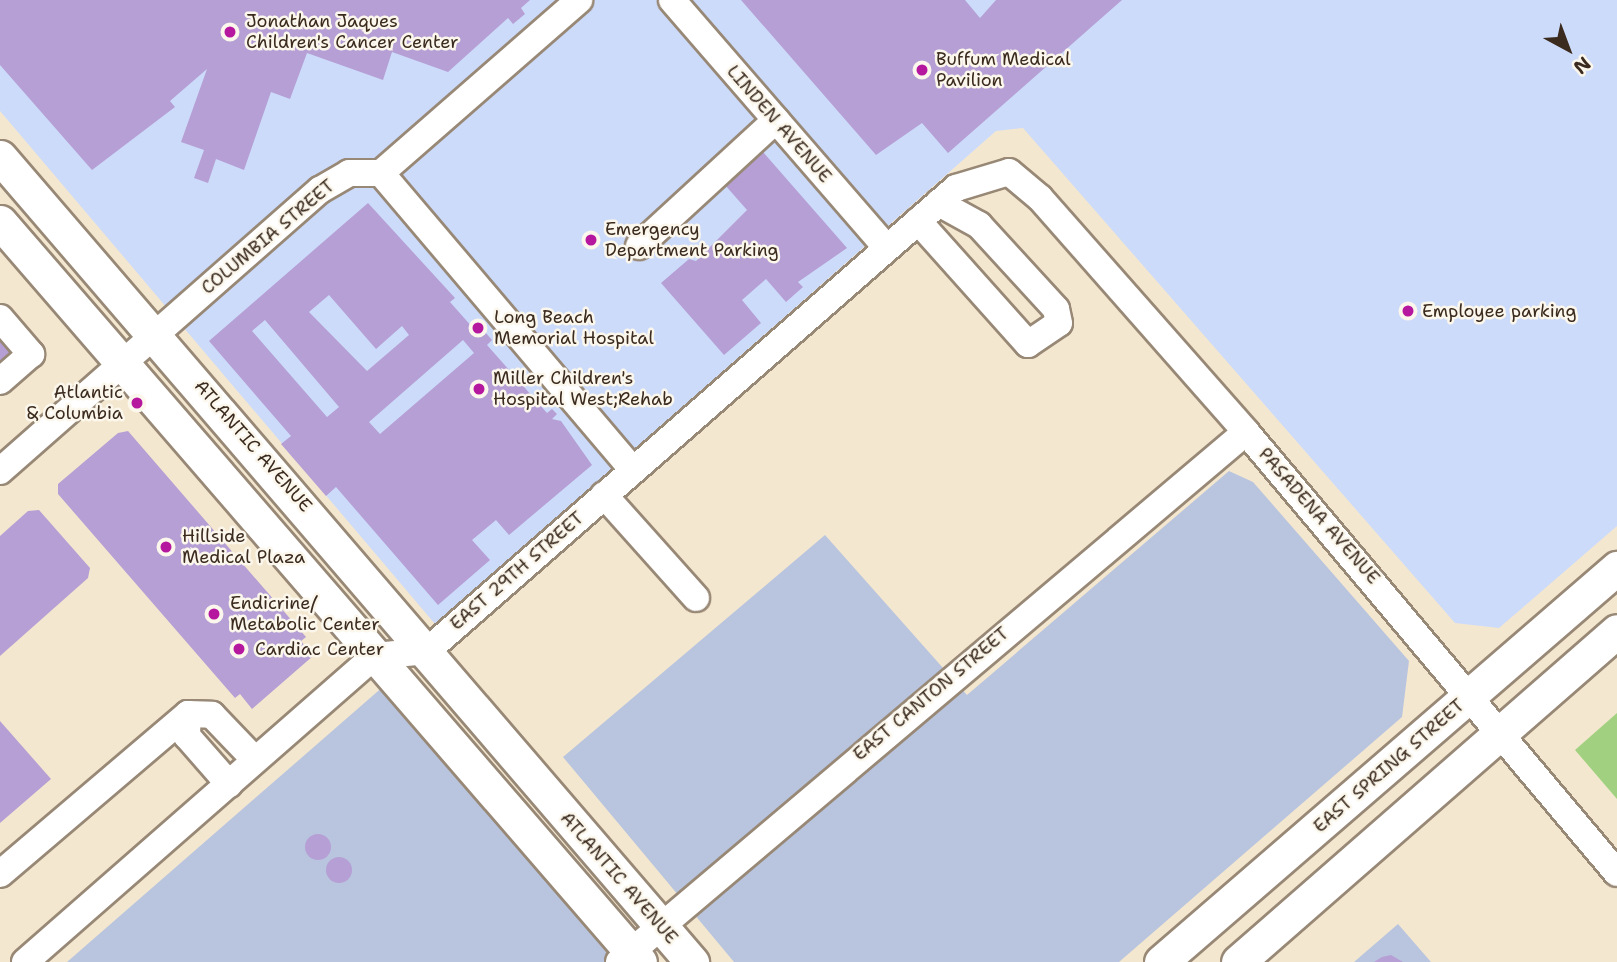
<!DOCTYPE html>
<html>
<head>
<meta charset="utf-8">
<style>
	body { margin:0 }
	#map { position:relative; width:1617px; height:962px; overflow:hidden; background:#f4e7cf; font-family:"Shantell Sans",sans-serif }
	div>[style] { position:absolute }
	.built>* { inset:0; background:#cddbfa }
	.industrial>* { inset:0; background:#b9c5de }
	.green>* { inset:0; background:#a1d180 }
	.building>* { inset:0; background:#b59fd5 }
	.round { border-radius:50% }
	.roads { filter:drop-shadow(2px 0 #988876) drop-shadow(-2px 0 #988876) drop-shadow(0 2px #988876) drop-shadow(0 -2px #988876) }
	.minor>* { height:26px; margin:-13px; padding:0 13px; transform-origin:13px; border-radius:13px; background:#fff }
	.major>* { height:33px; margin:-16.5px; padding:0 16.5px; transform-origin:16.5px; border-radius:16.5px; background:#fff }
	.dots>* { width:19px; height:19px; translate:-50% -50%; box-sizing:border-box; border:4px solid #fbf7ec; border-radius:50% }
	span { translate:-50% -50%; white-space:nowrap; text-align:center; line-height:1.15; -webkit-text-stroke:5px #fbf7ec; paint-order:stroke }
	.poi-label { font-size:18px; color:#3b2a1e }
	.left { translate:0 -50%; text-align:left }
	.right { translate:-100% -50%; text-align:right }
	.street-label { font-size:18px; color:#3b2a1e }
	.north { position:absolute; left:1533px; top:14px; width:70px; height:70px; -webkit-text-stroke:5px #fbf7ec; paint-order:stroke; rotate:139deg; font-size:19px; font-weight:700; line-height:28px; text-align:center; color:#3b2a1e }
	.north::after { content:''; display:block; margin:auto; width:24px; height:32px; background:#3b2a1e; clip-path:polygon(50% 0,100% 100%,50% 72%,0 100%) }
</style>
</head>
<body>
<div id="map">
	<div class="built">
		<i style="clip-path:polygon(0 0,1617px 0,1617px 526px,1499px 628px,1455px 623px,1023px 128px,996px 131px,435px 624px,0 111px)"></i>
	</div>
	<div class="industrial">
		<i style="clip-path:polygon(1229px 471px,1253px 482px,1409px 661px,1402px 717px,1119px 962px,734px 962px,563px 757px,825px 535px,967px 695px)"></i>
		<i style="clip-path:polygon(385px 685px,616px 962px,67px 962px)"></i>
		<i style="clip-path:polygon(1398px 924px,1431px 962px,1354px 962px)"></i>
	</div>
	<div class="green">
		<i style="clip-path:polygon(1617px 713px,1617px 799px,1575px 750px)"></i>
	</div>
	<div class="building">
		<i style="clip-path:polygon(0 0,530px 0,521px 8px,525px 14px,513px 24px,508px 18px,448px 72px,392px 52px,383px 80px,307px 53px,290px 99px,271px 92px,244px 170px,216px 159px,208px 183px,194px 178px,204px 150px,181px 142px,207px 69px,170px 101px,175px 107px,92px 170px,0 65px)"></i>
		<i style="clip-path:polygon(741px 0,965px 0,980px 18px,996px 0,1122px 0,948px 153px,922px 123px,876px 155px)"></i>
		<i style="clip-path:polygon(763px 152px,847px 248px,798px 282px,803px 287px,786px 302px,766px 279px,742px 300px,761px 323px,724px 355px,661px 283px,689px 259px,696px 261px,747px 210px,725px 185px)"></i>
		<i style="clip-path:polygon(evenodd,368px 203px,455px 298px,450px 302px,473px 328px,478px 324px,492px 340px,487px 345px,547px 413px,552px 409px,557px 414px,552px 419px,561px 421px,592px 465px,509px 535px,496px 520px,472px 540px,490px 560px,438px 605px,336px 487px,326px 496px,281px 444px,291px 436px,209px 341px,368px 203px,329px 295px,376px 349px,402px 326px,409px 335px,367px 371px,309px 312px,329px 295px,368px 203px,265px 320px,339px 407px,327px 417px,252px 331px,265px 320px,368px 203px,463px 340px,474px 353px,380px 434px,369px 422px,463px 340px)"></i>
		<i style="clip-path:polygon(0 334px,10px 352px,0 364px)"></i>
		<i style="clip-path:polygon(128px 431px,306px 637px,301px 641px,313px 656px,252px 709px,240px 694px,235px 698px,58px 494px,58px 484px,118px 433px)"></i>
		<i style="clip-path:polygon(39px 510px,90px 568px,88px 578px,0 656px,0 536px,28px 511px)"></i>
		<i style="clip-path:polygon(0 721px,51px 779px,0 823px)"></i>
		<i class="round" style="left:305px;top:834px;width:26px;height:26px"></i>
		<i class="round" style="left:326px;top:857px;width:26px;height:26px"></i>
		<i style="clip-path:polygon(1391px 955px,1403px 962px,1374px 962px,1382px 957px)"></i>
	</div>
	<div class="roads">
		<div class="minor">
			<i style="left:672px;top:0;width:328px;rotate:49.1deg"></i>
			<i style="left:381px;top:173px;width:388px;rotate:49.7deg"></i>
			<i style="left:918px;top:221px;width:165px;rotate:48.2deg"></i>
			<i style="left:1028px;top:344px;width:37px;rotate:-34deg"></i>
			<i style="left:1059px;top:323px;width:14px;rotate:-102deg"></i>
			<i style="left:1056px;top:309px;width:114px;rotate:-132.5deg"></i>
			<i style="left:979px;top:225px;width:46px;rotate:-151.2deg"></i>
			<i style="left:639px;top:246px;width:186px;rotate:-42.6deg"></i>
			<i style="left:0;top:318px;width:48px;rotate:49.3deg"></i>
			<i style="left:31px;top:354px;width:41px;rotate:138.9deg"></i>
			<i style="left:0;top:471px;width:426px;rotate:-41.3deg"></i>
			<i style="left:320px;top:190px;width:34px;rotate:-30deg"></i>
			<i style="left:349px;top:173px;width:32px"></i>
			<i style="left:381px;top:173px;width:263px;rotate:-41.1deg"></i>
			<i style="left:604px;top:495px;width:138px;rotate:48.2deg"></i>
			<i style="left:188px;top:714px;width:22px;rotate:93deg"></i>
			<i style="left:187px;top:736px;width:64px;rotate:48.8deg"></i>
			<i style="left:0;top:874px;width:247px;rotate:-40.4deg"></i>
			<i style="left:188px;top:714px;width:24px;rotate:2deg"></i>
			<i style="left:212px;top:715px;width:62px;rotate:46.3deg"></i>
			<i style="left:25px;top:962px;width:465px;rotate:-41.2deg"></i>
			<i style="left:375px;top:656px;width:52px;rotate:-5.5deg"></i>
			<i style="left:427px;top:651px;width:703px;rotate:-41.19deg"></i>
			<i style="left:956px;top:188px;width:55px;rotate:-16.8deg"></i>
			<i style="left:1009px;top:172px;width:40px;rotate:40deg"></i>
			<i style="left:1040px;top:198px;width:312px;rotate:48.6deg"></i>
			<i style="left:1246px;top:432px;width:576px;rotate:49.93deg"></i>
			<i style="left:619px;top:962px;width:821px;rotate:-40.21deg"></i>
		</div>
		<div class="major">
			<i style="left:0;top:157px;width:1062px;rotate:49.32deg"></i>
			<i style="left:0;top:222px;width:978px;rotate:49.14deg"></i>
			<i style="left:1161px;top:962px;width:603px;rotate:-40.83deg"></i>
			<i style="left:1238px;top:962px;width:503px;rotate:-41.13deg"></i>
		</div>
	</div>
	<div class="dots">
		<i style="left:230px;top:32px;background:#b5179e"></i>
		<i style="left:922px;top:70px;background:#b5179e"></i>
		<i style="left:591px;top:240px;background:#b5179e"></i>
		<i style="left:1408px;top:311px;background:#b5179e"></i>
		<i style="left:478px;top:328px;background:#b5179e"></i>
		<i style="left:479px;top:389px;background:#b5179e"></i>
		<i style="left:137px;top:403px;background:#b5179e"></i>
		<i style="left:166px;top:547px;background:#b5179e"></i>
		<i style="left:214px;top:614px;background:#b5179e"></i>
		<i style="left:239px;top:649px;background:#b5179e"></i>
	</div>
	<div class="poi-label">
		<span class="left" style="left:246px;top:32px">Jonathan Jaques<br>Children's Cancer Center</span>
		<span class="left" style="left:936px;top:70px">Buffum Medical<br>Pavilion</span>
		<span class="left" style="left:605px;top:240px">Emergency<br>Department Parking</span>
		<span class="left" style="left:1422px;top:311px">Employee parking</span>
		<span class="left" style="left:494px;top:328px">Long Beach<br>Memorial Hospital</span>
		<span class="left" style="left:493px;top:389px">Miller Children's<br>Hospital West;Rehab</span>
		<span class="right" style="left:123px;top:403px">Atlantic<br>&amp; Columbia</span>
		<span class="left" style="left:182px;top:547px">Hillside<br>Medical Plaza</span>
		<span class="left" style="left:230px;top:614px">Endicrine/<br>Metabolic Center</span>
		<span class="left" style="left:255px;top:649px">Cardiac Center</span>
	</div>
	<div class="street-label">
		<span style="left:779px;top:124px;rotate:49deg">LINDEN AVENUE</span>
		<span style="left:268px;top:237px;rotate:-40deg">COLUMBIA STREET</span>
		<span style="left:253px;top:446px;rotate:49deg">ATLANTIC AVENUE</span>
		<span style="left:1319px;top:516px;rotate:49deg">PASADENA AVENUE</span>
		<span style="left:517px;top:571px;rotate:-41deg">EAST 29TH STREET</span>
		<span style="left:931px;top:694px;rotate:-40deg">EAST CANTON STREET</span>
		<span style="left:1389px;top:766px;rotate:-41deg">EAST SPRING STREET</span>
		<span style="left:619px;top:878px;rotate:49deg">ATLANTIC AVENUE</span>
	</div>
	<div class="north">N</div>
</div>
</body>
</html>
